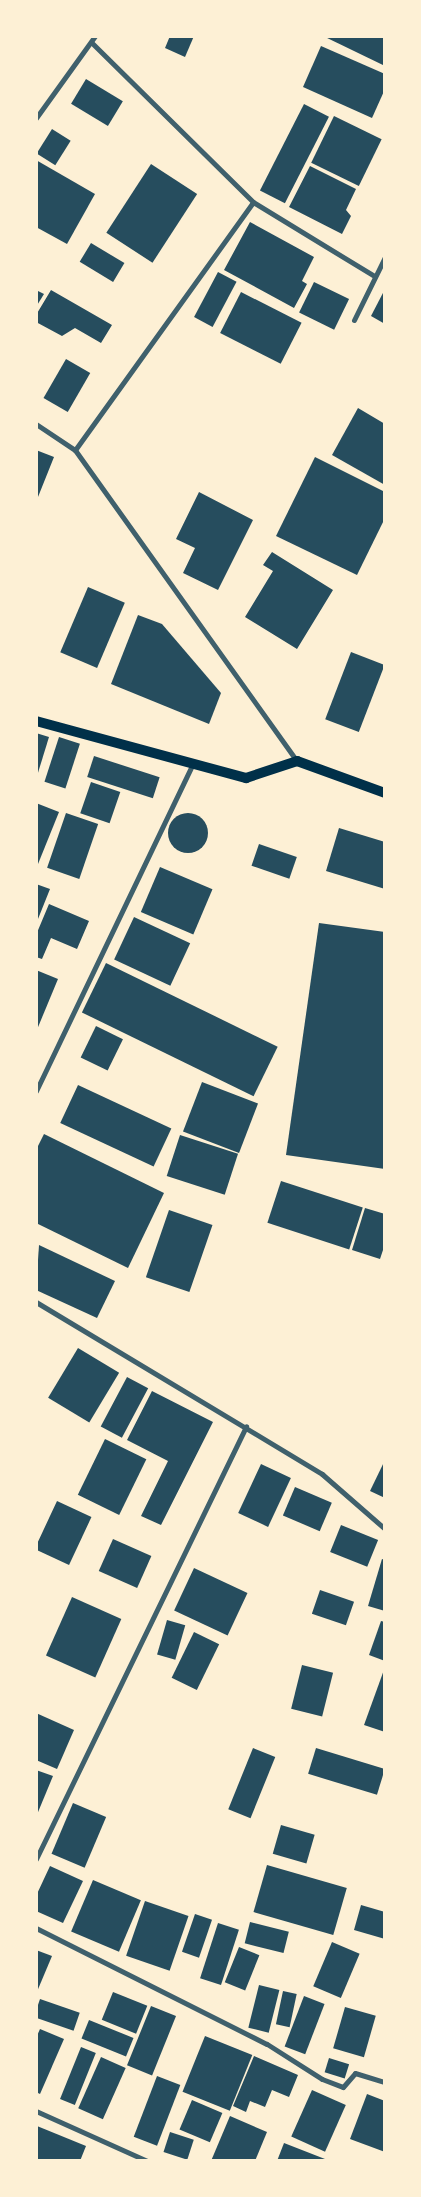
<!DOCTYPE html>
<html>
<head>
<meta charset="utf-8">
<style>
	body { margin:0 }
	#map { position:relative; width:421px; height:2197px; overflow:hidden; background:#fdf0d5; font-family:Rubik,sans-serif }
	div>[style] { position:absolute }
	.building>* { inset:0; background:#264d5e; transform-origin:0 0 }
	.round { border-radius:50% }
	.minor>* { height:5px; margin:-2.5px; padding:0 2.5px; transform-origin:2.5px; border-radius:2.5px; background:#3f606c }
	.secondary>* { height:10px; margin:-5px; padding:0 5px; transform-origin:5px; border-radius:5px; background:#003049 }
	span { translate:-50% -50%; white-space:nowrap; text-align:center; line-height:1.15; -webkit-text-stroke:4px #fdf0d5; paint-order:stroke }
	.frame { position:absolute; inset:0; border:38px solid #fdf0d5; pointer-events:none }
</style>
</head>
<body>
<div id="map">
	<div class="building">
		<i style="clip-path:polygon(170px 36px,194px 36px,185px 57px,165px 48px)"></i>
		<i style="clip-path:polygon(323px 36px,385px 36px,385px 66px)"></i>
		<i style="clip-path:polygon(321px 46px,385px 74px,385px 89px,372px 118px,303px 87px)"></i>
		<i style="left:86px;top:79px;width:43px;height:29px;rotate:31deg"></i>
		<i style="left:304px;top:104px;width:28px;height:97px;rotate:27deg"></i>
		<i style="left:334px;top:116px;width:53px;height:52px;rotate:26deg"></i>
		<i style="left:52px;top:129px;width:22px;height:29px;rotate:32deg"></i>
		<i style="clip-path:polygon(36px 160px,95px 194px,67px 244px,36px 227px)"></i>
		<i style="left:151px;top:164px;width:55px;height:82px;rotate:33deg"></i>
		<i style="clip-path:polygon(310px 166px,356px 189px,346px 210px,351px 216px,342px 234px,289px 207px)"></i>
		<i style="clip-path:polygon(250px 222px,314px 257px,302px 281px,307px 284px,294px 308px,224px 270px)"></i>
		<i style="left:91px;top:243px;width:39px;height:22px;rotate:31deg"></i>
		<i style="left:218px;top:272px;width:21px;height:51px;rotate:28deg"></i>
		<i style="left:314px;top:282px;width:39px;height:34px;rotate:26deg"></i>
		<i style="clip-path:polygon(385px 289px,385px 324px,371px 316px)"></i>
		<i style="clip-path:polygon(36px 290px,44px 294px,36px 307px)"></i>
		<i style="clip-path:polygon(51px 290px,112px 325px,101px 343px,75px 328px,62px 336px,36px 322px,36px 315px)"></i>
		<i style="left:241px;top:292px;width:68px;height:46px;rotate:27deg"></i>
		<i style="left:66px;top:359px;width:28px;height:45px;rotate:30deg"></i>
		<i style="clip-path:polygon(358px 408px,385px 424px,385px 485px,332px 455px)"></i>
		<i style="clip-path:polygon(36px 450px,54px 457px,36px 502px)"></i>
		<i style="clip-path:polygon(315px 457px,385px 492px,385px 518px,357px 575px,276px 536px)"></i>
		<i style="clip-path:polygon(199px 492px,253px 520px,218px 590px,183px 573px,195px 548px,176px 539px)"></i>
		<i style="clip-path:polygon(272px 552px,333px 590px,297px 649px,245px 617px,273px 571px,263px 565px)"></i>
		<i style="left:88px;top:587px;width:40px;height:71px;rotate:23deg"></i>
		<i style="clip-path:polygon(138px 615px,162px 624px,221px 693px,209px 724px,111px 684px)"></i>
		<i style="left:351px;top:652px;width:36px;height:72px;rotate:21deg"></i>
		<i style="clip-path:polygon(36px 733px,49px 737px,37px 776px,36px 776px)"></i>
		<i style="left:59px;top:737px;width:22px;height:47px;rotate:18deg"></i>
		<i style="left:94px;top:756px;width:69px;height:22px;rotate:18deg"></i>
		<i style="left:91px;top:782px;width:31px;height:33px;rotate:19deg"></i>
		<i style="clip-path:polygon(36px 803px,59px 812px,36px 869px)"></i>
		<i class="round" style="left:168px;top:813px;width:40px;height:40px"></i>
		<i style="left:66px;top:813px;width:34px;height:58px;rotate:19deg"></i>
		<i style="clip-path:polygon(339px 828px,385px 842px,385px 889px,326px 871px)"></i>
		<i style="left:259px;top:844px;width:40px;height:23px;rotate:19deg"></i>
		<i style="left:160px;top:867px;width:57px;height:49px;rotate:23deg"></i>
		<i style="clip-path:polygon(36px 884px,50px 889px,36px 924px)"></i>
		<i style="clip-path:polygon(49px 904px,89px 921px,77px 949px,51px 938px,42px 959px,36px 957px,36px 935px)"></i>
		<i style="left:134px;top:917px;width:62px;height:47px;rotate:25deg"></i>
		<i style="clip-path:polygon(319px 923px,385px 932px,385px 1169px,286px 1155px)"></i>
		<i style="left:106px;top:963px;width:191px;height:55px;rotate:26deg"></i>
		<i style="clip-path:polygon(36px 970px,58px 979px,36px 1032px)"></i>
		<i style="left:96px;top:1026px;width:30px;height:35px;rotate:26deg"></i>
		<i style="left:202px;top:1082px;width:60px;height:53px;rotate:21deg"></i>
		<i style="left:78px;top:1085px;width:103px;height:42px;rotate:25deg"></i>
		<i style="clip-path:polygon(44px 1134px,164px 1193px,128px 1268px,36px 1223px,36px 1150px)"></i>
		<i style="left:180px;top:1135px;width:61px;height:43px;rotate:18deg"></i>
		<i style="left:281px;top:1181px;width:86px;height:44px;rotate:18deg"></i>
		<i style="clip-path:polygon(365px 1208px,385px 1214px,385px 1244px,380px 1259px,352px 1250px)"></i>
		<i style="left:169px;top:1210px;width:46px;height:71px;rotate:19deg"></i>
		<i style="clip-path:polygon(39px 1245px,115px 1281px,97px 1318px,36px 1290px)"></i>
		<i style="left:78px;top:1348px;width:48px;height:58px;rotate:31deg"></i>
		<i style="left:127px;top:1377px;width:24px;height:56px;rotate:28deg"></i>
		<i style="clip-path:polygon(152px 1391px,213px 1422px,161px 1525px,141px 1516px,168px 1461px,127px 1440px)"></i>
		<i style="left:105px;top:1439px;width:46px;height:62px;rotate:26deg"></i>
		<i style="clip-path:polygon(385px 1460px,385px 1498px,370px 1491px)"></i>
		<i style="left:261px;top:1464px;width:33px;height:54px;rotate:25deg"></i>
		<i style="left:295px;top:1487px;width:40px;height:31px;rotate:23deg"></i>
		<i style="left:57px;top:1501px;width:38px;height:53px;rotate:25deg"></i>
		<i style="left:341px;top:1525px;width:40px;height:29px;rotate:22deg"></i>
		<i style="left:113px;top:1539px;width:42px;height:35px;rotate:24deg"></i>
		<i style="clip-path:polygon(382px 1559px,385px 1560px,385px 1611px,368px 1606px)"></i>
		<i style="left:194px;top:1568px;width:59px;height:47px;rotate:25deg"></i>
		<i style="left:320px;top:1590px;width:36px;height:25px;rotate:19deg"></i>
		<i style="left:72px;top:1597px;width:54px;height:64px;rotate:24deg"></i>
		<i style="left:167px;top:1620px;width:19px;height:36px;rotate:16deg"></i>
		<i style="clip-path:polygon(381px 1621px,385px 1622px,385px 1661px,369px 1655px)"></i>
		<i style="left:194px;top:1632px;width:28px;height:51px;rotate:26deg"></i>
		<i style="left:302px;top:1665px;width:32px;height:45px;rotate:14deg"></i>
		<i style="clip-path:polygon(385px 1667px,385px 1732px,364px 1725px)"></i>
		<i style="clip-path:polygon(36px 1713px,74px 1730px,57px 1769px,36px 1760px)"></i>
		<i style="left:253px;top:1748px;width:24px;height:66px;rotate:22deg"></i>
		<i style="left:316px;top:1748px;width:72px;height:27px;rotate:17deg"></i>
		<i style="clip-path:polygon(36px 1770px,53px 1776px,36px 1817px)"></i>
		<i style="left:73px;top:1803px;width:36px;height:55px;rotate:23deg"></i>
		<i style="left:281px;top:1825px;width:35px;height:30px;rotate:16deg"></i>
		<i style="left:267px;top:1865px;width:83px;height:49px;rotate:16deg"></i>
		<i style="clip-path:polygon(50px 1866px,83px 1881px,63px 1923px,36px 1911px,36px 1896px)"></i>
		<i style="left:93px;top:1880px;width:52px;height:56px;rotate:23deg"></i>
		<i style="left:145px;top:1901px;width:46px;height:58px;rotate:19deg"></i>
		<i style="clip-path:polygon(361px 1905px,385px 1912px,385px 1939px,354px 1930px)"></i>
		<i style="left:195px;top:1914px;width:18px;height:40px;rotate:19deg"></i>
		<i style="left:250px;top:1922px;width:40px;height:22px;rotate:14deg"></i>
		<i style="left:218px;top:1923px;width:22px;height:58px;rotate:18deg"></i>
		<i style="left:332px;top:1942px;width:30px;height:48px;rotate:23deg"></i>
		<i style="left:239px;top:1947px;width:22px;height:38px;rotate:22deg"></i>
		<i style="clip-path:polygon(36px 1950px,52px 1956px,36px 1994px)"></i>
		<i style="left:259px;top:1985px;width:21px;height:44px;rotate:14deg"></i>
		<i style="left:283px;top:1991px;width:14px;height:34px;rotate:12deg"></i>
		<i style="left:113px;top:1992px;width:37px;height:30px;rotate:22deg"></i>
		<i style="left:304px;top:1996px;width:22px;height:54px;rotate:21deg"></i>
		<i style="left:40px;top:1999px;width:42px;height:19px;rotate:19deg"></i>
		<i style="left:151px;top:2006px;width:27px;height:64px;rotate:22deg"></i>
		<i style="left:345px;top:2007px;width:32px;height:43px;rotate:16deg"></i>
		<i style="left:89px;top:2020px;width:48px;height:20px;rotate:22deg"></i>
		<i style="clip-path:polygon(40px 2029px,64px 2039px,40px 2094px,36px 2092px,36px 2038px)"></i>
		<i style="left:205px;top:2036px;width:51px;height:60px;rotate:22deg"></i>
		<i style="left:81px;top:2047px;width:16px;height:56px;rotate:22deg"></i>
		<i style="clip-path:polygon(254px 2056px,298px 2075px,289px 2097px,272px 2090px,265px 2107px,250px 2101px,246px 2112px,233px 2106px)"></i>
		<i style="left:101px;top:2057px;width:27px;height:56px;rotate:24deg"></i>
		<i style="left:329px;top:2058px;width:21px;height:15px;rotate:17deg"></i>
		<i style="left:157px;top:2076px;width:25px;height:65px;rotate:21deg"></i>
		<i style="left:312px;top:2090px;width:37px;height:51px;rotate:24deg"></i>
		<i style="clip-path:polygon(367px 2094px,385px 2101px,385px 2152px,350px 2139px)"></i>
		<i style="left:192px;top:2100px;width:33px;height:32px;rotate:23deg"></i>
		<i style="clip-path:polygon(230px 2116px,267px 2132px,255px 2161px,211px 2161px)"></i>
		<i style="clip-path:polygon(37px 2126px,86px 2146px,80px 2161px,36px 2161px)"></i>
		<i style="left:170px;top:2132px;width:25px;height:21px;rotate:18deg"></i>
		<i style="clip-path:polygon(284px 2143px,325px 2159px,324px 2161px,277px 2161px)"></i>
	</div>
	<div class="minor">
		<i style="left:92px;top:43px;width:226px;rotate:44.6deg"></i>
		<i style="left:253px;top:202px;width:142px;rotate:31.4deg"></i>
		<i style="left:36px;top:118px;width:101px;rotate:-54.3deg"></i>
		<i style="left:354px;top:320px;width:70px;rotate:-63.8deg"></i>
		<i style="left:36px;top:424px;width:47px;rotate:33.7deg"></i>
		<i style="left:75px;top:450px;width:382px;rotate:54.5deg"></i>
		<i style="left:75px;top:450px;width:305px;rotate:-54.3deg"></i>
		<i style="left:36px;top:1091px;width:363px;rotate:-64.4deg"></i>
		<i style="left:36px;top:1302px;width:334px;rotate:31deg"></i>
		<i style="left:322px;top:1474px;width:84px;rotate:41.1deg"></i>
		<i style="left:36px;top:1859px;width:481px;rotate:-64.1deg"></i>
		<i style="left:36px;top:1928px;width:258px;rotate:26.7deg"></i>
		<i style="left:267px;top:2044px;width:65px;rotate:32.5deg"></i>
		<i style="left:322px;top:2079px;width:22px;rotate:21deg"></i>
		<i style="left:343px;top:2087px;width:18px;rotate:-49deg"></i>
		<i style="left:355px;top:2073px;width:31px;rotate:17deg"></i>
		<i style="left:36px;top:2111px;width:122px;rotate:24.2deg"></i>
	</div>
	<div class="secondary">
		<i style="left:36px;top:721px;width:218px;rotate:15.2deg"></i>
		<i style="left:246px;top:778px;width:54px;rotate:-18.4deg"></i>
		<i style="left:297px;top:761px;width:94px;rotate:20deg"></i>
	</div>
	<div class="frame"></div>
</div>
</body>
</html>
